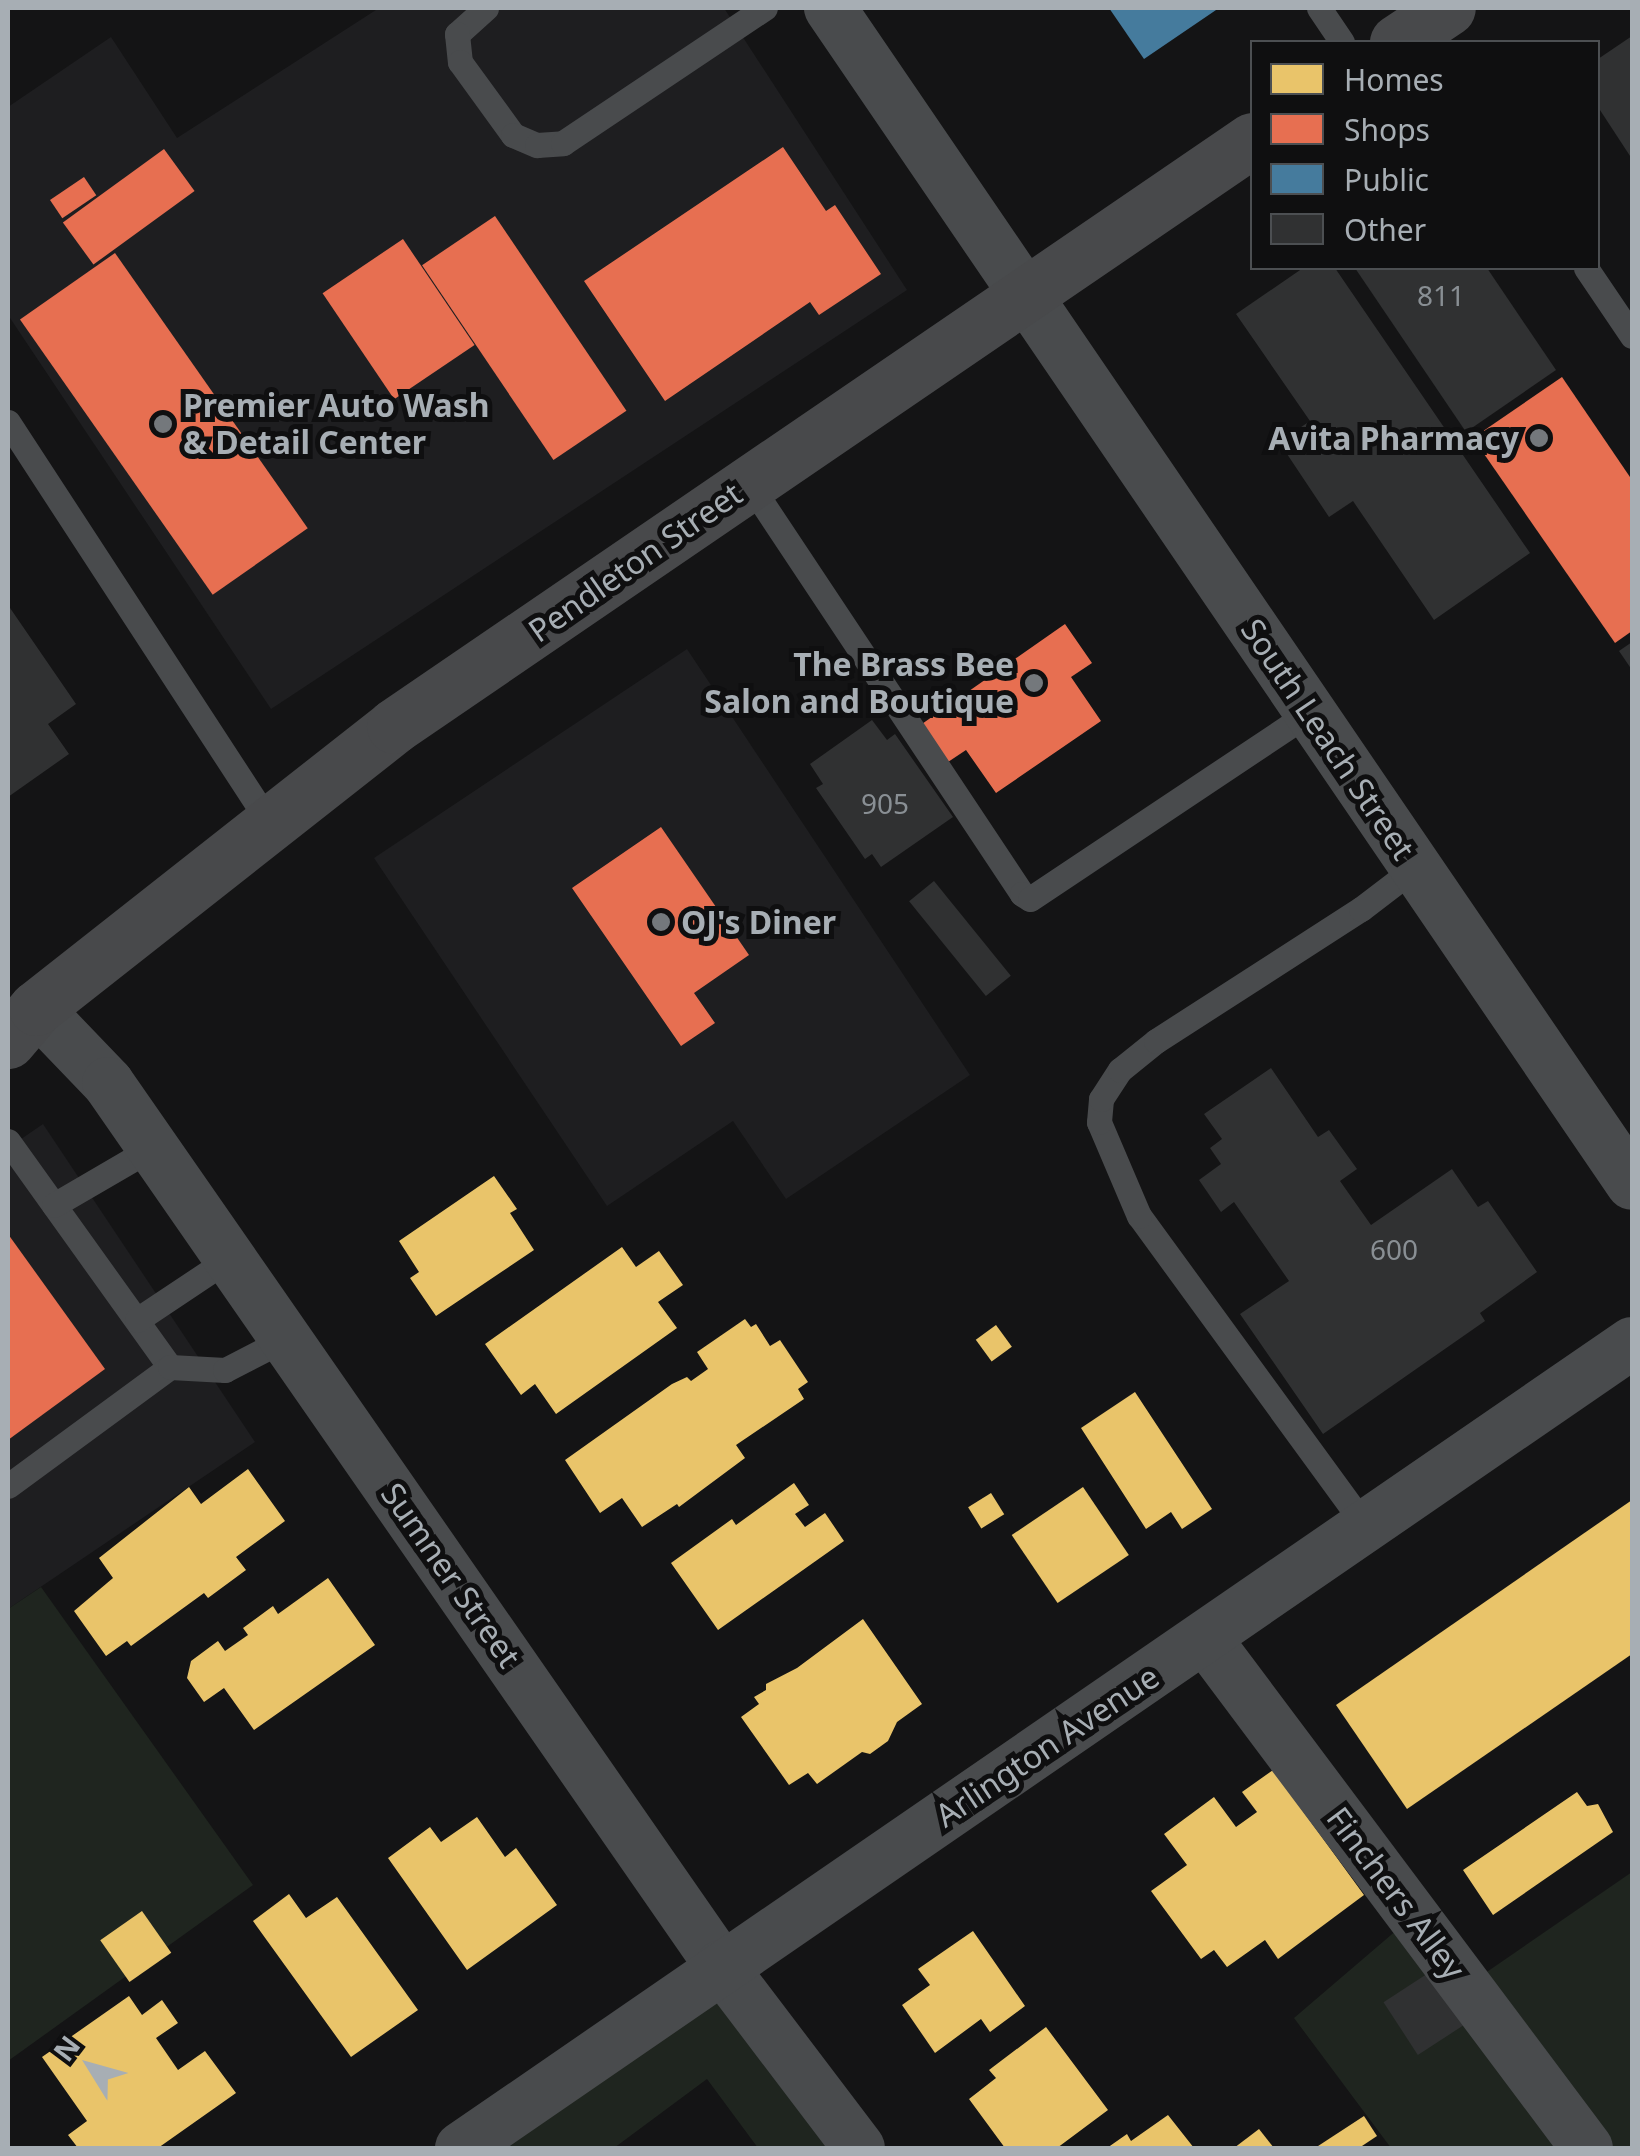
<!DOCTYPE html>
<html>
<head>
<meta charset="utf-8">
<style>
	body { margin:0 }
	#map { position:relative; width:1640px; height:2156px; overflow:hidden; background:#141415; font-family:"Noto Sans",sans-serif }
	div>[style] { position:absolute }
	.built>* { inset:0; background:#1e1e20 }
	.green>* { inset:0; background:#1f251f }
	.homes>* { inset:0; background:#e9c46a; transform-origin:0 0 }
	.shops>* { inset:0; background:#e76f51; transform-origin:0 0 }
	.public>* { inset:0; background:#457b9d }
	.building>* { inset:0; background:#303132; transform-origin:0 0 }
	.lane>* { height:25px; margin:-12.5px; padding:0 12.5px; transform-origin:12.5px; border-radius:12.5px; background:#494b4d }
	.street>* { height:52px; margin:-26px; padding:0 26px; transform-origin:26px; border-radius:26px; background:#494b4d }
	.secondary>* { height:55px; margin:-27.5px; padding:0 27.5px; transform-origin:27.5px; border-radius:27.5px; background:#48494b }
	.dots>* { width:28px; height:28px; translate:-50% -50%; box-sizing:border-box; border:5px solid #0f0f10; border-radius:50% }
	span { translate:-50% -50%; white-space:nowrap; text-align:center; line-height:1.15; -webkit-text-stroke:10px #0f0f10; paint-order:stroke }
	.number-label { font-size:28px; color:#898f94 }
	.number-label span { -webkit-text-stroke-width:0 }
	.poi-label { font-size:32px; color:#a7aeb4; font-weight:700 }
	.left { translate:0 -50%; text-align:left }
	.right { translate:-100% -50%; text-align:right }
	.street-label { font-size:32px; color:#a7aeb4 }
	.frame { position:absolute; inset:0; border:10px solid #a7aeb4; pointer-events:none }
	.legend { position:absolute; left:1250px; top:40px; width:350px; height:230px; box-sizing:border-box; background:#0f0f10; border:2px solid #4c4f52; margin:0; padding:12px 18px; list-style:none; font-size:30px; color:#a7aeb4 }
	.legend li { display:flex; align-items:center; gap:20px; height:50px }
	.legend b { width:50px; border:2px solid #4c4f52 }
	.north { position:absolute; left:40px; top:2016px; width:100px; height:100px; -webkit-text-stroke:8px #0f0f10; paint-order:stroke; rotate:307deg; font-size:28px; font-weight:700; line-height:40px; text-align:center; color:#a7aeb4 }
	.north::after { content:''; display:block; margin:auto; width:35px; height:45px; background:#a7aeb4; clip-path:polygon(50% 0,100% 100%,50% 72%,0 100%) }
</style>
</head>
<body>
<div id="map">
	<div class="built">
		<i style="clip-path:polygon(379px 8px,724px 8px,907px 290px,271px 709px,8px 315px,8px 107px,111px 37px,177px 138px)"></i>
		<i style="clip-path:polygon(687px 649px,970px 1075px,786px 1199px,733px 1121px,607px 1206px,374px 858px)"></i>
		<i style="clip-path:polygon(43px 1124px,255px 1442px,8px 1609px,8px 1148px)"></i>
	</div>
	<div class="green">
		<i style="clip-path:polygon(41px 1587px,253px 1885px,8px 2061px,8px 1609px)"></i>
		<i style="clip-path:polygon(1632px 1872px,1632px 2148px,1391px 2148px,1294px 2018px,1426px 1905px,1478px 1978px)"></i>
		<i style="clip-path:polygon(748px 1963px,879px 2148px,758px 2148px,707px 2079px,614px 2148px,476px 2148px)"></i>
	</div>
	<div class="homes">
		<i style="clip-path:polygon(494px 1176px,517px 1209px,510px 1213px,534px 1250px,436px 1316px,410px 1278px,419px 1272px,399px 1241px)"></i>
		<i style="clip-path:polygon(622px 1247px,636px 1267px,659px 1251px,683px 1285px,658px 1302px,677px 1328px,556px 1414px,535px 1384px,521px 1395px,485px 1344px)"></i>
		<i style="clip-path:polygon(745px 1319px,751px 1327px,756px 1324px,770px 1346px,780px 1340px,808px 1382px,798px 1389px,804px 1399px,736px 1445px,745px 1458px,679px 1507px,677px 1504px,642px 1527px,622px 1498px,600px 1513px,565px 1460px,672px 1384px,687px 1377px,691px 1381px,708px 1369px,697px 1352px)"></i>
		<i style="left:996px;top:1325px;width:27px;height:25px;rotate:54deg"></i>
		<i style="clip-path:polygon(1135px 1392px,1212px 1509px,1182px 1529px,1171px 1512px,1146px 1529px,1081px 1428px)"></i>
		<i style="clip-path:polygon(248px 1469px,285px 1521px,236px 1557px,246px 1570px,208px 1598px,204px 1593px,131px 1646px,127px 1641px,106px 1656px,74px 1611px,113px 1578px,99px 1558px,189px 1487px,201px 1504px)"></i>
		<i style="clip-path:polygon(794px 1483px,809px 1505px,795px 1514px,805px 1527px,825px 1513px,844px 1541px,718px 1630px,671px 1563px,732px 1519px,736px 1525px)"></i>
		<i style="left:1083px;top:1487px;width:82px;height:86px;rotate:56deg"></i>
		<i style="left:991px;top:1493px;width:25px;height:27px;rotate:58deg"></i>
		<i style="clip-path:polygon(1632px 1500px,1632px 1654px,1407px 1809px,1336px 1705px)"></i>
		<i style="clip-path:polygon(328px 1578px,375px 1645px,254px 1730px,224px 1688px,204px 1702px,187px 1678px,191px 1661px,218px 1641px,225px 1651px,248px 1635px,243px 1628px,273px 1606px,278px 1614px)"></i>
		<i style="clip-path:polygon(863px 1619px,922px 1704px,897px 1722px,888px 1741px,870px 1754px,862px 1752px,817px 1784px,808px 1773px,789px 1785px,741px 1717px,759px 1704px,754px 1697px,766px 1690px,766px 1684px,797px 1668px)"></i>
		<i style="clip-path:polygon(1273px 1770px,1364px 1895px,1278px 1959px,1265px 1940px,1227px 1967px,1214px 1950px,1201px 1959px,1151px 1891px,1187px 1865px,1164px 1834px,1214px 1797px,1236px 1827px,1257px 1812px,1242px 1792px)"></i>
		<i style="clip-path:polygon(1577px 1792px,1587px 1806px,1598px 1804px,1613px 1832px,1493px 1915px,1463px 1870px)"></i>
		<i style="clip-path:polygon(477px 1817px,505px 1857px,516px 1848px,557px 1905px,467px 1970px,388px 1858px,430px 1827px,441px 1842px)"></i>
		<i style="clip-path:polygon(289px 1894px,306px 1918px,337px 1897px,418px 2010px,351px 2057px,253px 1921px)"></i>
		<i style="left:142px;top:1911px;width:51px;height:51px;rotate:55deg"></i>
		<i style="clip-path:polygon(973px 1931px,1025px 2006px,990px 2032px,981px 2019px,935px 2053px,902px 2005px,930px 1985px,918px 1969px)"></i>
		<i style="clip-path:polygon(129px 1996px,142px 2015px,162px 2000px,178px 2023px,156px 2038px,178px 2070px,205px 2051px,236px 2093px,158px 2148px,78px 2148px,68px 2135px,87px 2121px,42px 2057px)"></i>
		<i style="clip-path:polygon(1046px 2027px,1108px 2110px,1057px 2148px,1005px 2148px,969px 2099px,996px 2078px,989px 2070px)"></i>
		<i style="clip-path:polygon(1168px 2115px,1194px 2148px,1107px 2148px,1127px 2134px,1131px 2141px)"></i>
		<i style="clip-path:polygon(1364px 2116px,1377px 2136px,1359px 2148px,1315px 2148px)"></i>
		<i style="clip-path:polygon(1259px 2129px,1274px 2148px,1234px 2148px)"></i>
	</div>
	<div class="shops">
		<i style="clip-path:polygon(783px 147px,826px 211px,835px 205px,881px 274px,819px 315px,810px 302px,665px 401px,584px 281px)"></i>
		<i style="left:164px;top:149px;width:52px;height:125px;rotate:54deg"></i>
		<i style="left:84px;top:177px;width:22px;height:41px;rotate:56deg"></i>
		<i style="left:495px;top:216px;width:235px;height:88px;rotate:56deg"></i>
		<i style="left:403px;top:239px;width:128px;height:97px;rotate:56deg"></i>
		<i style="left:115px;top:253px;width:336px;height:116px;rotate:55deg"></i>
		<i style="clip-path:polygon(1562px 377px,1632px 480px,1632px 631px,1615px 643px,1473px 438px)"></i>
		<i style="clip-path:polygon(1065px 624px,1092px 663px,1071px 677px,1101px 721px,996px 793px,966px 750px,945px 764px,919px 726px)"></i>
		<i style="clip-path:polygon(661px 827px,749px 955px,694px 993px,715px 1023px,681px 1046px,572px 888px)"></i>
		<i style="clip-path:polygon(8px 1234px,105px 1369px,8px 1440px)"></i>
	</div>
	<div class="public">
		<i style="clip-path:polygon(1109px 8px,1219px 8px,1144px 59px)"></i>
	</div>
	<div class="building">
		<i style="clip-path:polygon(1632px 36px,1632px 159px,1598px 107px,1598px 59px)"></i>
		<i style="clip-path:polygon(1303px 268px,1335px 268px,1530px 553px,1434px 620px,1353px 501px,1329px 517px,1279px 442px,1310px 421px,1236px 314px)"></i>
		<i style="clip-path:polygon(1355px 268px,1487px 268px,1556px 370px,1466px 432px)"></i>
		<i style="clip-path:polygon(8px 605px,76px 704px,48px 724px,69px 754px,8px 797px)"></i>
		<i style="clip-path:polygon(1632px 642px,1632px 670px,1619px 651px)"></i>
		<i style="clip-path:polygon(872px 720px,887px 740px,895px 734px,953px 817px,881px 867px,872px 854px,865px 859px,816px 788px,823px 784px,810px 764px)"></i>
		<i style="left:934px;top:881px;width:122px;height:32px;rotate:51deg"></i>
		<i style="clip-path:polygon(1271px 1068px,1318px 1137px,1329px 1130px,1357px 1169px,1340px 1181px,1371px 1225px,1452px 1169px,1478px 1207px,1488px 1201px,1537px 1272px,1480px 1313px,1485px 1321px,1323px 1434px,1240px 1314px,1289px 1281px,1234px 1202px,1221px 1212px,1199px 1180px,1221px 1164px,1210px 1148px,1222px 1139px,1204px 1114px)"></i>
		<i style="left:1433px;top:1970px;width:63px;height:59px;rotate:57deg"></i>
	</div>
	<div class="lane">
		<i style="left:486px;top:8px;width:39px;rotate:138deg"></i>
		<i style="left:457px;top:34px;width:28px;rotate:84deg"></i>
		<i style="left:460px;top:62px;width:90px;rotate:54deg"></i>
		<i style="left:513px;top:135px;width:26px;rotate:23deg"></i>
		<i style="left:537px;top:145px;width:26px;rotate:-4deg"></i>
		<i style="left:563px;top:143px;width:243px;rotate:-33.8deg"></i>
		<i style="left:1319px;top:8px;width:41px;rotate:55.9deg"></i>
		<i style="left:1586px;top:268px;width:82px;rotate:55.9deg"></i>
		<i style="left:8px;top:422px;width:480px;rotate:56.9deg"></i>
		<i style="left:749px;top:483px;width:493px;rotate:56.4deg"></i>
		<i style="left:1022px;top:894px;width:9px;rotate:32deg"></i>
		<i style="left:1030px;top:899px;width:337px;rotate:-33.7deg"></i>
		<i style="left:8px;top:1141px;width:278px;rotate:54.4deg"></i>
		<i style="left:54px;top:1205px;width:113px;rotate:-30.2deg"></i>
		<i style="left:137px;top:1320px;width:112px;rotate:-33.7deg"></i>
		<i style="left:8px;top:1486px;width:201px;rotate:-36.3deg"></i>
		<i style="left:170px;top:1367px;width:55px;rotate:3.1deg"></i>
		<i style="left:225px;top:1370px;width:70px;rotate:-27.3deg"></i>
		<i style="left:1366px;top:1527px;width:385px;rotate:-126.1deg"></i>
		<i style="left:1139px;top:1216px;width:102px;rotate:-113.1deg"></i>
		<i style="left:1099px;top:1122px;width:23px;rotate:-85deg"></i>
		<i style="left:1101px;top:1099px;width:35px;rotate:-57deg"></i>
		<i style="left:1120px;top:1070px;width:46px;rotate:-38.9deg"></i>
		<i style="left:1156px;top:1041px;width:244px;rotate:-32.8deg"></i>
		<i style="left:1361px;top:909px;width:69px;rotate:-37.4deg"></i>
	</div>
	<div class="street">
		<i style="left:830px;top:8px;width:1423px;rotate:55.71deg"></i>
		<i style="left:36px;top:1008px;width:104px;rotate:46.2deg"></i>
		<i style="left:108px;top:1083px;width:1075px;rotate:55.23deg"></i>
		<i style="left:721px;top:1966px;width:228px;rotate:52.8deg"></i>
		<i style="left:1205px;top:1638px;width:637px;rotate:53.17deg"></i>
		<i style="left:461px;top:2148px;width:1421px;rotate:-34.51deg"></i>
	</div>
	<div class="secondary">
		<i style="left:1397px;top:42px;width:61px;rotate:-33.7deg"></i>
		<i style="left:8px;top:1041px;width:43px;rotate:-49.7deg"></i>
		<i style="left:36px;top:1008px;width:456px;rotate:-38.2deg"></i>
		<i style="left:394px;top:726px;width:1039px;rotate:-34.33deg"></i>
	</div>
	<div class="dots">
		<i style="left:163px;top:424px;background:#74787c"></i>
		<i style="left:1539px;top:438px;background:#74787c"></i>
		<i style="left:1034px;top:683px;background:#74787c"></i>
		<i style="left:661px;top:922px;background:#74787c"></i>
	</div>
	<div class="number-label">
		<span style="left:1441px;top:295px">811</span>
		<span style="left:885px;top:803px">905</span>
		<span style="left:1394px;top:1249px">600</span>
	</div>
	<div class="poi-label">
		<span class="left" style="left:183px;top:424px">Premier Auto Wash<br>&amp; Detail Center</span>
		<span class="right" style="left:1519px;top:438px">Avita Pharmacy</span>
		<span class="right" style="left:1014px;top:683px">The Brass Bee<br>Salon and Boutique</span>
		<span class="left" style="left:681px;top:922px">OJ's Diner</span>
	</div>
	<div class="street-label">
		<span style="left:635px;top:562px;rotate:-35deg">Pendleton Street</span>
		<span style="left:1328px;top:739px;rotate:56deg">South Leach Street</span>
		<span style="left:451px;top:1575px;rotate:55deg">Sumner Street</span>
		<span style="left:1047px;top:1746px;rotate:-34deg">Arlington Avenue</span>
		<span style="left:1396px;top:1893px;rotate:53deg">Finchers Alley</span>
	</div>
	<div class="frame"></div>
	<ul class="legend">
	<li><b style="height:28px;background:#e9c46a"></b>Homes</li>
	<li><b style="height:28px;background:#e76f51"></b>Shops</li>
	<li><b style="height:28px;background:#457b9d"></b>Public</li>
	<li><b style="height:28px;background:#303132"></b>Other</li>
	</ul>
	<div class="north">N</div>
</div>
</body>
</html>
